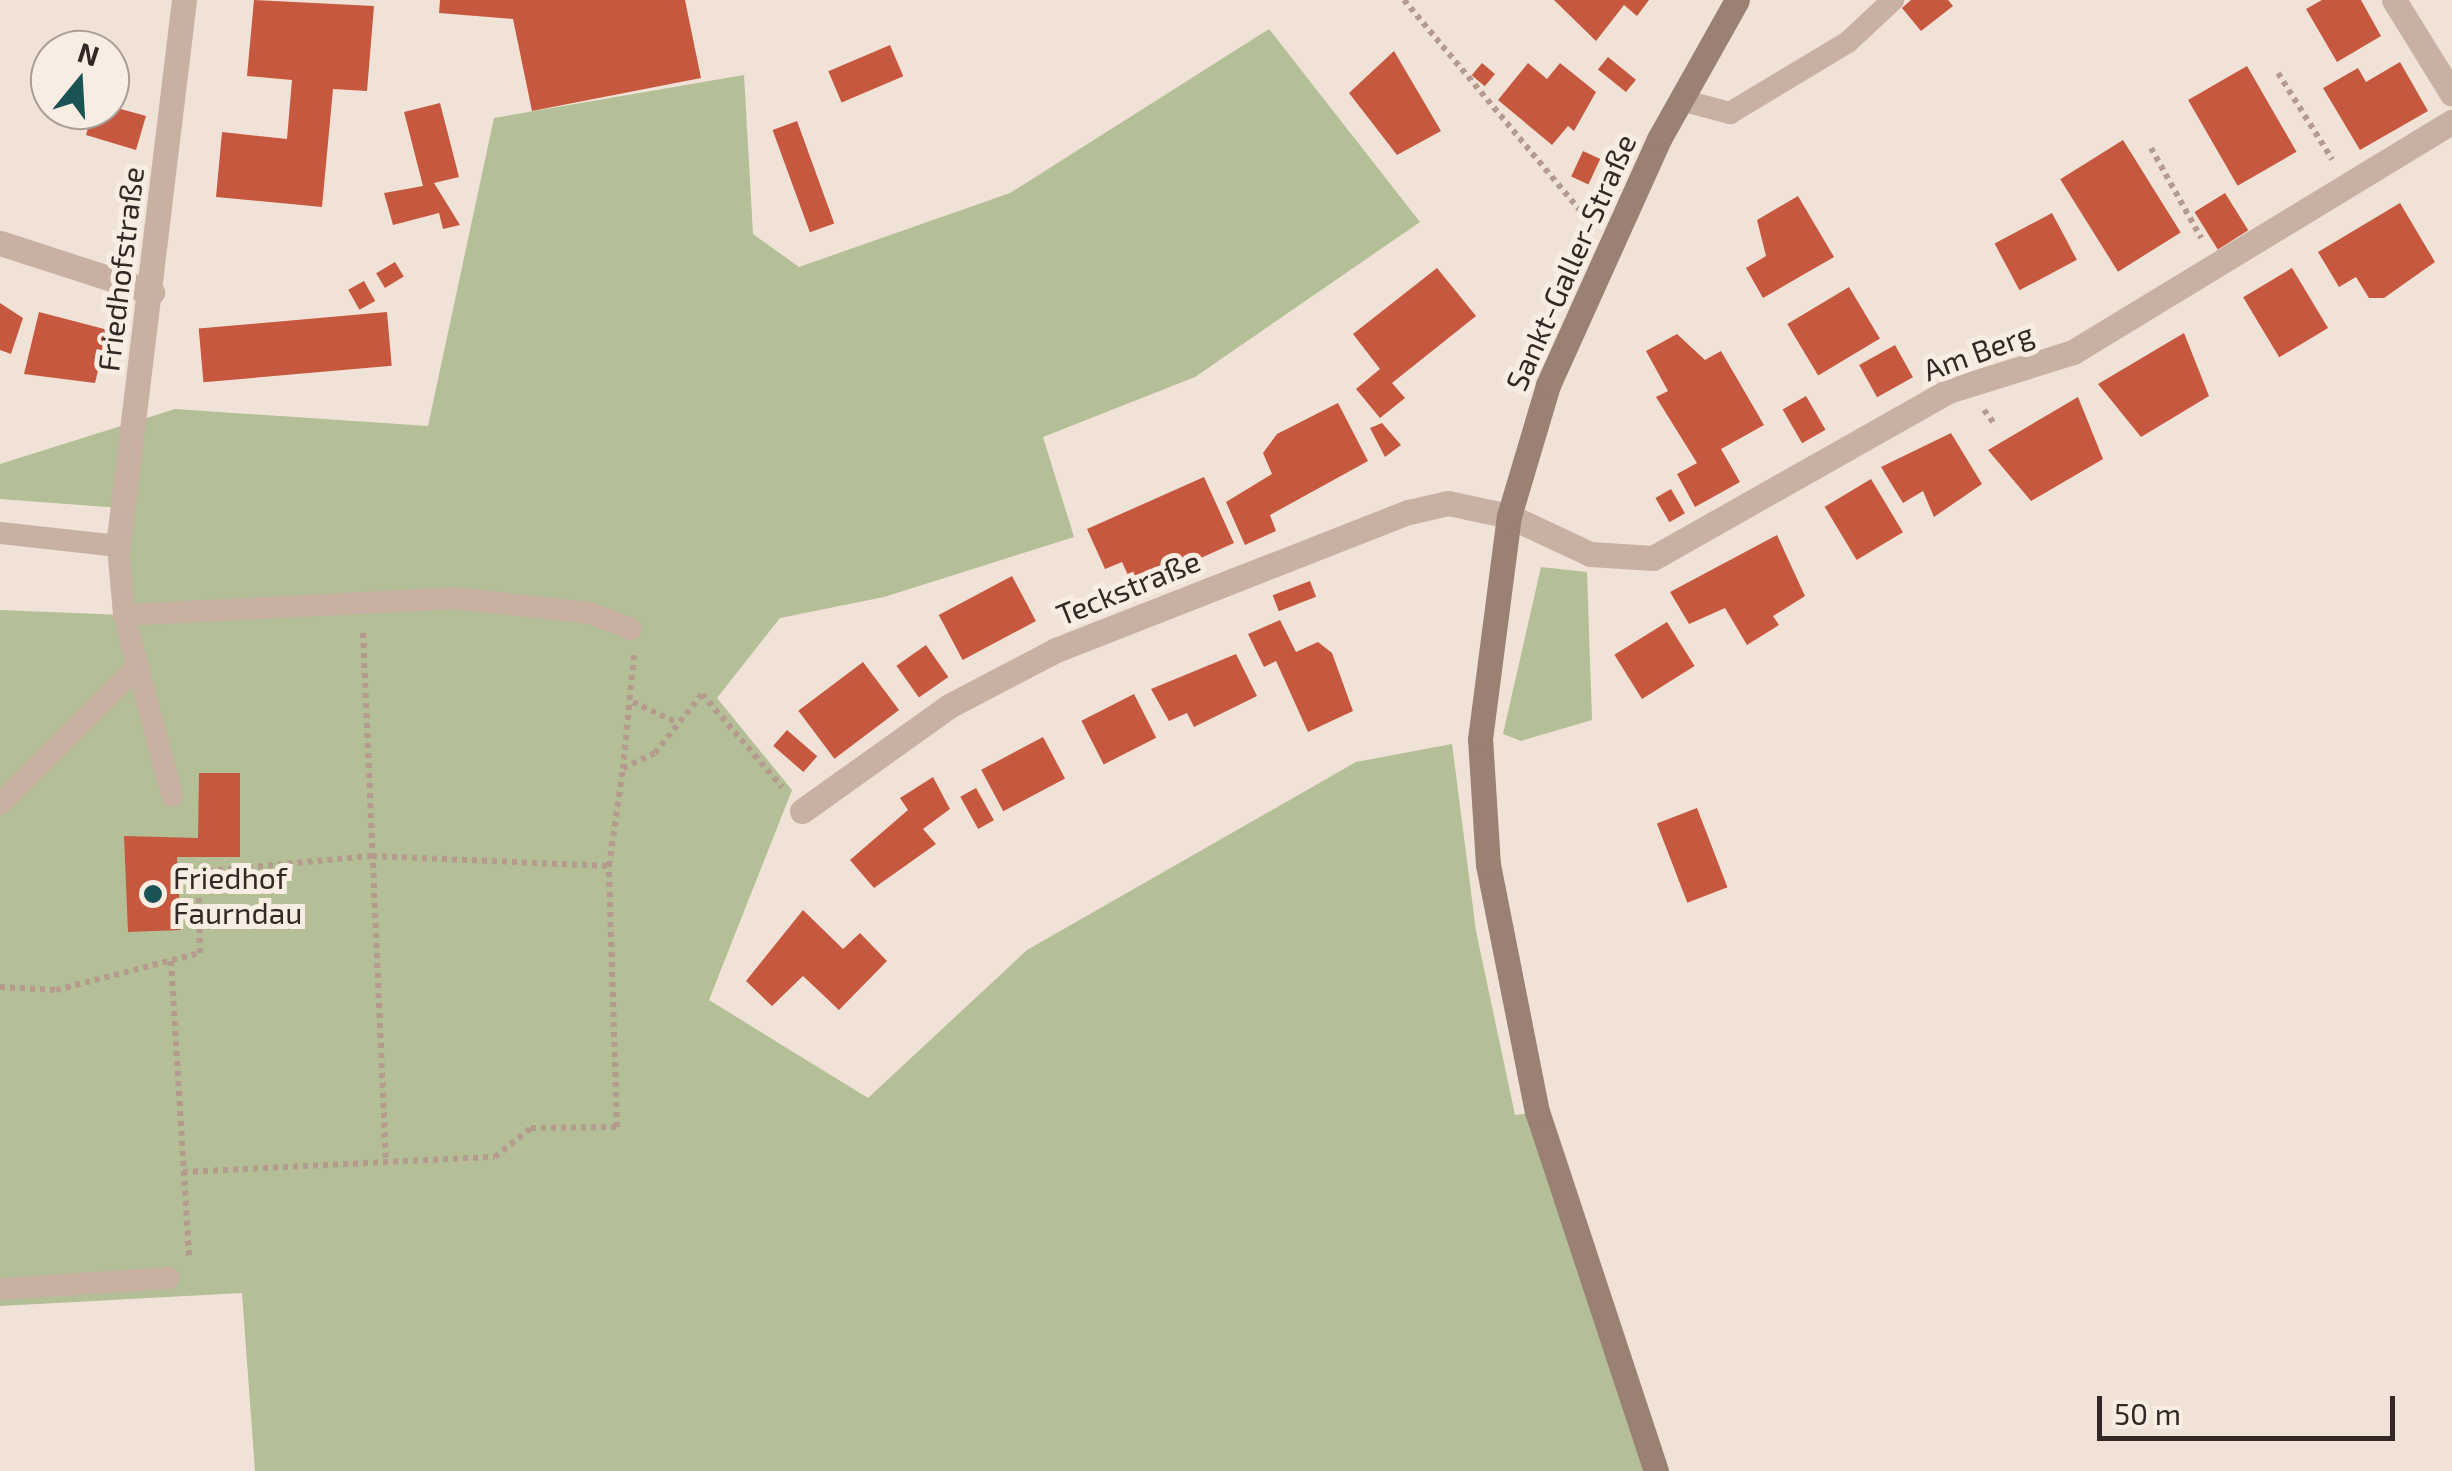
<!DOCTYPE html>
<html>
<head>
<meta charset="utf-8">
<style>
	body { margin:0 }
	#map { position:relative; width:2452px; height:1471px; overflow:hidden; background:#f0e2d6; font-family:"Exo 2",sans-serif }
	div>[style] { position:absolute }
	.green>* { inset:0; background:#b4bf97 }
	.building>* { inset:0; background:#c6583f; transform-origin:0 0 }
	.path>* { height:6px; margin-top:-3px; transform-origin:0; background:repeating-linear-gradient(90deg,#b49b8d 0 5px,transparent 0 10px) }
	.lane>* { height:22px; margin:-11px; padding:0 11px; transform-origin:11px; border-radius:11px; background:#c8b1a3 }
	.street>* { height:25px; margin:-12.5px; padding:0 12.5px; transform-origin:12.5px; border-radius:12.5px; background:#c8b1a3 }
	.secondary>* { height:25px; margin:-12.5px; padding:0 12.5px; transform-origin:12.5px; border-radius:12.5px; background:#9b8074 }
	.dots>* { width:28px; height:28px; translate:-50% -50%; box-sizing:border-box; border:5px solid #f8ede2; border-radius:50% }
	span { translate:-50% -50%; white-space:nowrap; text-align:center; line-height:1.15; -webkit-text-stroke:10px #f8ede2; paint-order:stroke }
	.street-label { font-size:30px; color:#332825 }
	.poi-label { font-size:30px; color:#332825 }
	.left { translate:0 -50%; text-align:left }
	.north { position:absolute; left:30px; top:30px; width:100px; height:100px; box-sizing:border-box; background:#f8ede2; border:2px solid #a99e96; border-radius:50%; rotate:18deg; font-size:28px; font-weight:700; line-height:40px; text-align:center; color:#332825 }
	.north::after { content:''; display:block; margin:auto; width:35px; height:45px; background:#1b5354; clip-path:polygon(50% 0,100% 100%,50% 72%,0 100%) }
	.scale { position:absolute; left:2097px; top:1396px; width:298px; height:45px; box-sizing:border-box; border:5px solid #332825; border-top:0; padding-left:12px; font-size:30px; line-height:35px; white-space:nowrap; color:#332825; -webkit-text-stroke:8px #f8ede2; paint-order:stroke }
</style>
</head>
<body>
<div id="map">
	<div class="green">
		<i style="clip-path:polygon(1269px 29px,1420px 222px,1195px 377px,1043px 437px,1074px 537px,884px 597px,780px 618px,717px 698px,792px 790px,709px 1000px,868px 1098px,1027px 950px,1356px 762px,1452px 744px,1476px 931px,1515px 1115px,1537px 1112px,1656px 1471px,255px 1471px,242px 1293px,0 1306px,0 610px,123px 615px,121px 508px,0 499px,0 464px,175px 409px,428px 426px,494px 118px,744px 75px,753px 234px,799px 267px,1010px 193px)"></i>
		<i style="clip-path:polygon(1541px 567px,1587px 572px,1592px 720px,1521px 741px,1503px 734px)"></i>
	</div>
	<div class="building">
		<i style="clip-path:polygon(254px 0,374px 6px,367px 91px,333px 89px,322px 207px,216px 197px,222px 132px,287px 139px,292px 80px,247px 76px)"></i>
		<i style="clip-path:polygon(440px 0,685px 0,701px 78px,532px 111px,513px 19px,439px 13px)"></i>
		<i style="clip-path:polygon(1554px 0,1649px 0,1637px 16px,1624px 5px,1596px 41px)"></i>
		<i style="clip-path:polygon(1911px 0,1948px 0,1953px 6px,1921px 31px,1902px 8px)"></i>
		<i style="clip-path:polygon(2322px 0,2361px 0,2381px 36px,2337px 62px,2306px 9px)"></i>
		<i style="left:890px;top:45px;width:34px;height:67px;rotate:67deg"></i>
		<i style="clip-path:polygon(1394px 51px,1441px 131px,1397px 155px,1349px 93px)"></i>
		<i style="left:1608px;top:57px;width:36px;height:16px;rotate:39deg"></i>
		<i style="clip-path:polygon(2400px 62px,2428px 111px,2360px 150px,2323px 88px,2358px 68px,2366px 82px)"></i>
		<i style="left:1482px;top:63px;width:17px;height:16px;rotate:40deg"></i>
		<i style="clip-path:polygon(1528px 63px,1547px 79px,1560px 63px,1596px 92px,1574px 131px,1568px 126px,1552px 145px,1498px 100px)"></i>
		<i style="left:2247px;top:66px;width:99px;height:68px;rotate:60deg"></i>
		<i style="clip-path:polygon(440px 103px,459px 177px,434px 183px,460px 225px,443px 229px,439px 213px,393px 225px,384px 193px,423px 186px,404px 112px)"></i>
		<i style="clip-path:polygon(110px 106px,146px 116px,136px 150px,86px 135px,93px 110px)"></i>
		<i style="left:797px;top:121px;width:109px;height:26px;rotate:70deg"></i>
		<i style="left:2123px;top:140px;width:109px;height:74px;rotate:58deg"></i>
		<i style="left:1583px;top:151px;width:19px;height:28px;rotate:25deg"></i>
		<i style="left:2225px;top:193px;width:44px;height:36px;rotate:58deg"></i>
		<i style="clip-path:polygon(1798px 196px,1834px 257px,1763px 298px,1746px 268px,1766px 256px,1757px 220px)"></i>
		<i style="clip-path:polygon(2400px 203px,2435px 262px,2384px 298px,2369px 298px,2356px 277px,2339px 287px,2318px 252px)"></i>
		<i style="left:2052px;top:213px;width:53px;height:65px;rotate:62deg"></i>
		<i style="left:395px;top:262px;width:17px;height:22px;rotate:59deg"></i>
		<i style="clip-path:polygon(1437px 268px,1476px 316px,1392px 383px,1405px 398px,1380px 418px,1356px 389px,1380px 369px,1353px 334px)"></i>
		<i style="left:2292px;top:268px;width:70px;height:57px;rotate:59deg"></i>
		<i style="left:364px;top:281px;width:23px;height:18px;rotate:61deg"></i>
		<i style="left:1849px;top:287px;width:60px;height:72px;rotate:59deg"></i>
		<i style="clip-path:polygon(0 303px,23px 318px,11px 354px,0 350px)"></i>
		<i style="clip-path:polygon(39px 312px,108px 330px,95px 383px,24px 374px)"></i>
		<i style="left:387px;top:312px;width:54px;height:189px;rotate:85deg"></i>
		<i style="clip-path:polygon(2184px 333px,2209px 396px,2141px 437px,2098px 384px)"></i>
		<i style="clip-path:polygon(1677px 334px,1705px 360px,1721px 351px,1764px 425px,1721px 449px,1740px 482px,1695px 507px,1677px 474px,1697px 463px,1656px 397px,1668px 391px,1646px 351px)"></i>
		<i style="left:1895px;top:345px;width:37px;height:41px;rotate:61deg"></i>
		<i style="left:1806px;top:396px;width:39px;height:27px;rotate:60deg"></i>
		<i style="clip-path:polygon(2078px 397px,2103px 459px,2031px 501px,1988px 450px)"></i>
		<i style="clip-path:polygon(1338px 403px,1368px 461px,1270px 515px,1276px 531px,1245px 545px,1226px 502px,1272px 474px,1263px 453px,1277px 434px)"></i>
		<i style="clip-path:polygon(1382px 423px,1401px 445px,1385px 457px,1370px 428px)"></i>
		<i style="clip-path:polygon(1951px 433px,1982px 484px,1934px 517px,1923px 491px,1903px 503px,1881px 467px)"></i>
		<i style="clip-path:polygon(1204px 477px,1234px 543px,1134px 588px,1122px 562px,1105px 569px,1087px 529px)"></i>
		<i style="left:1871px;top:479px;width:62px;height:54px;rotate:59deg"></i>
		<i style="left:1671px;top:489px;width:28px;height:18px;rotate:60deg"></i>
		<i style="clip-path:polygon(1777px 535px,1805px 596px,1773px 616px,1779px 625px,1747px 645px,1725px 608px,1689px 624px,1670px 592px)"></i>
		<i style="left:1012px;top:576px;width:51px;height:83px;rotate:62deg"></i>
		<i style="left:1310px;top:581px;width:17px;height:40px;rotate:69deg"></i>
		<i style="clip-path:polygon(1280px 620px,1296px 652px,1318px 642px,1332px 653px,1353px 711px,1308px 732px,1276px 661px,1264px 667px,1248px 634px)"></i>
		<i style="left:1667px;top:622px;width:52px;height:62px;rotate:58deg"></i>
		<i style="left:926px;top:645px;width:39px;height:36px;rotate:55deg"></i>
		<i style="clip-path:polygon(1236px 654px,1257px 696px,1194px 727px,1187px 713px,1169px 721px,1151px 689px)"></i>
		<i style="left:863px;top:662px;width:60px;height:81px;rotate:53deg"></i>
		<i style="left:1134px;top:694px;width:49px;height:59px;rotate:63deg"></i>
		<i style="left:787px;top:730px;width:40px;height:21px;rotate:41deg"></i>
		<i style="left:1043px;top:737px;width:47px;height:70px;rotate:62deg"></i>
		<i style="clip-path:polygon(199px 773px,240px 773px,240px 857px,177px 857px,181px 930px,128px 932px,124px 836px,198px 838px)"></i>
		<i style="clip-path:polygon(933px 777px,950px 809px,923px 829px,936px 844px,874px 888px,850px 860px,908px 810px,900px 798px)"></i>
		<i style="left:976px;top:788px;width:37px;height:18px;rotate:61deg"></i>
		<i style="left:1697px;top:808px;width:85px;height:43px;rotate:69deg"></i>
		<i style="clip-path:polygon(803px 910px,843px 949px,860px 933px,887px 961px,839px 1010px,803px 976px,772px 1006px,746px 981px)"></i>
	</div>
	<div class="path">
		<i style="left:1404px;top:0;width:288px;rotate:50.1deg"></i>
		<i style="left:2278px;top:73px;width:102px;rotate:57.9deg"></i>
		<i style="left:2151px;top:148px;width:103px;rotate:60.9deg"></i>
		<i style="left:1984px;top:410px;width:20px;rotate:53deg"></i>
		<i style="left:363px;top:633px;width:531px;rotate:87.52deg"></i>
		<i style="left:634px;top:655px;width:114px;rotate:95.6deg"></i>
		<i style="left:623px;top:768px;width:35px;rotate:-25deg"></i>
		<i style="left:655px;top:753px;width:75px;rotate:-51.5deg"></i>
		<i style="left:702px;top:694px;width:123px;rotate:49.3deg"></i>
		<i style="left:633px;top:702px;width:50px;rotate:25deg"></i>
		<i style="left:171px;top:961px;width:297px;rotate:86.5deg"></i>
		<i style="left:0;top:987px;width:56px;rotate:3.1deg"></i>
		<i style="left:56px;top:990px;width:149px;rotate:-14.4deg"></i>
		<i style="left:200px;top:953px;width:81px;rotate:-91.4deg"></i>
		<i style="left:198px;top:872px;width:175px;rotate:-5.3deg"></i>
		<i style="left:372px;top:856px;width:237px;rotate:2.4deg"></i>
		<i style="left:609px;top:866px;width:99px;rotate:-81.9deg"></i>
		<i style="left:183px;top:1172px;width:312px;rotate:-2.8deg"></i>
		<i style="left:495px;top:1157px;width:46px;rotate:-38.9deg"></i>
		<i style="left:531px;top:1128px;width:86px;rotate:-0.7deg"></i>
		<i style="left:617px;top:1127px;width:261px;rotate:-91.8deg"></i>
	</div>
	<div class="lane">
		<i style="left:1681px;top:100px;width:51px;rotate:14.9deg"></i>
		<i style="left:1730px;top:113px;width:138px;rotate:-31deg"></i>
		<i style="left:1848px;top:42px;width:62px;rotate:-43deg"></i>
		<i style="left:0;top:533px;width:119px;rotate:6.3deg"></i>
		<i style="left:118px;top:546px;width:69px;rotate:85deg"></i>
		<i style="left:124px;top:615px;width:187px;rotate:75.1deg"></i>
		<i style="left:124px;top:615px;width:330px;rotate:-2.9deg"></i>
		<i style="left:454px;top:598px;width:137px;rotate:6.3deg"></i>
		<i style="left:590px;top:613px;width:44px;rotate:21.3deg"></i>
		<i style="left:0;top:804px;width:195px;rotate:-45deg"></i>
		<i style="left:0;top:1289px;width:169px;rotate:-3.7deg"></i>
	</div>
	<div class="street">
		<i style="left:2394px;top:0;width:110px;rotate:58.3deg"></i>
		<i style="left:0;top:243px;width:160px;rotate:17.9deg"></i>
		<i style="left:118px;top:546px;width:550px;rotate:-83.11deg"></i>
		<i style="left:802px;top:811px;width:181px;rotate:-35.5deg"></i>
		<i style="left:949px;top:706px;width:121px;rotate:-27.6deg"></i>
		<i style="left:1056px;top:650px;width:379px;rotate:-21.4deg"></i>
		<i style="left:1409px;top:512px;width:40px;rotate:-13deg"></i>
		<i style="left:1448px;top:503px;width:62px;rotate:12deg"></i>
		<i style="left:1509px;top:516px;width:89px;rotate:25.1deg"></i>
		<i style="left:1590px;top:554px;width:63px;rotate:3.6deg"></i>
		<i style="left:1653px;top:558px;width:339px;rotate:-29.5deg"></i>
		<i style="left:1948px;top:391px;width:131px;rotate:-17.3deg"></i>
		<i style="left:2073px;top:352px;width:443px;rotate:-31.3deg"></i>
	</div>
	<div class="secondary">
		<i style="left:1656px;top:1471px;width:378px;rotate:-108.3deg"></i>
		<i style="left:1537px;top:1112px;width:252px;rotate:-101.2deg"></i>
		<i style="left:1488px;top:865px;width:126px;rotate:-93.6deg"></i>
		<i style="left:1480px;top:739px;width:225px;rotate:-82.6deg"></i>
		<i style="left:1509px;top:516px;width:137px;rotate:-73.4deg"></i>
		<i style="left:1548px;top:385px;width:270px;rotate:-65.7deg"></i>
		<i style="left:1659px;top:139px;width:159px;rotate:-60.7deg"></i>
	</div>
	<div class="dots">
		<i style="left:153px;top:894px;background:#1b5354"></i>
	</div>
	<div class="street-label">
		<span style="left:1570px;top:262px;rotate:-66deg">Sankt-Galler-Straße</span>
		<span style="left:120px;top:269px;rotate:-83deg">Friedhofstraße</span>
		<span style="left:1978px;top:351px;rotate:-20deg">Am Berg</span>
		<span style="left:1128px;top:587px;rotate:-22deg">Teckstraße</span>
	</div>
	<div class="poi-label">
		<span class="left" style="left:173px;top:894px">Friedhof<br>Faurndau</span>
	</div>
	<div class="north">N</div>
	<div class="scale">50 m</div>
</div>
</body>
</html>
